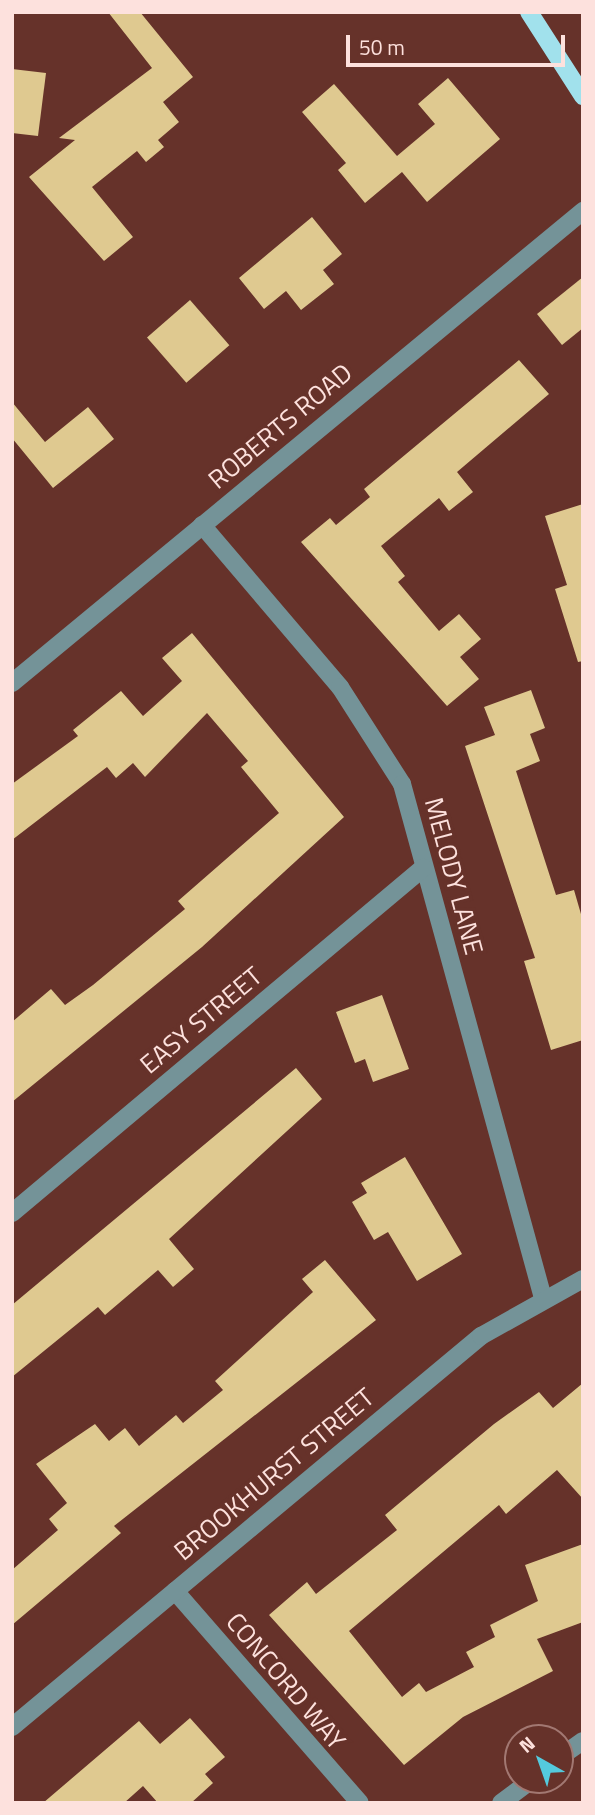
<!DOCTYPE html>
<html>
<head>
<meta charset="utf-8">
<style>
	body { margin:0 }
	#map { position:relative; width:595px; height:1815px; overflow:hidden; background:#66322a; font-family:"Titillium Web",sans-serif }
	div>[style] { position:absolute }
	.building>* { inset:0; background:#dfc990; transform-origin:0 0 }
	.minor>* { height:18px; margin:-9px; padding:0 9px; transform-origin:9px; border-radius:9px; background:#749398 }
	.major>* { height:18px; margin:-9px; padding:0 9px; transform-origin:9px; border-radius:9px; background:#a1e1ec }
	span { translate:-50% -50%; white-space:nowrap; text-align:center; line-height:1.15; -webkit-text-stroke:7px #66322a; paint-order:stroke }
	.street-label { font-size:26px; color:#fde1dd }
	.frame { position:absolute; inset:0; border:14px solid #fde1dd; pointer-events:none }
	.north { position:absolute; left:504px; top:1724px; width:70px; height:70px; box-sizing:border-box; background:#66322a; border:2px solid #a27872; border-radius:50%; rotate:320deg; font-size:19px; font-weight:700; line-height:28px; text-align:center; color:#fde1dd }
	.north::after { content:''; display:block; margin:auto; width:24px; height:32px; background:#54cadd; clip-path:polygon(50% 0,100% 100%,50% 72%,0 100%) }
	.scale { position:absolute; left:346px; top:35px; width:219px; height:32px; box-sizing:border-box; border:4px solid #fde1dd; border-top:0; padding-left:9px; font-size:21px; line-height:24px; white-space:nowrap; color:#fde1dd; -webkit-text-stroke:5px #66322a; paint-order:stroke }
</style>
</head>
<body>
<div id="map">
	<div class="building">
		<i style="clip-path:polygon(108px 12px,140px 12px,193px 77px,163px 102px,179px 122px,158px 140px,164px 147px,146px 162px,137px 151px,92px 187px,133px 237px,104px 261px,29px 177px,75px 140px,59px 138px,152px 68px)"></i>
		<i style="clip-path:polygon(12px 69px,46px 73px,38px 136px,12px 133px)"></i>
		<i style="clip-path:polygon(448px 78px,500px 139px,427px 202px,402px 172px,365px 203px,338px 170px,346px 163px,302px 112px,334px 84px,397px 156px,435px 124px,418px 104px)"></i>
		<i style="clip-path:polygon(312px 217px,342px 254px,323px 270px,334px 284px,301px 310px,286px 291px,264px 309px,239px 278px)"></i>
		<i style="clip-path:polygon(583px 277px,583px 328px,562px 345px,537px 314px)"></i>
		<i style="left:190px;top:300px;width:60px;height:57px;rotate:49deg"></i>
		<i style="clip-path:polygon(519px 360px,549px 394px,457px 472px,473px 492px,449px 511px,439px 498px,381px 546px,405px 576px,398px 582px,439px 631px,459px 614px,481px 639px,460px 657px,479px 679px,447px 706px,301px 542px,330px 518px,336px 525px,370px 497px,364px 489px)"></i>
		<i style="clip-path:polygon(12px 402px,45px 442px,88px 407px,114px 439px,53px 488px,12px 438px)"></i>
		<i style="clip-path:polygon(583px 504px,583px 661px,578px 662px,555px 589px,567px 585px,545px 516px)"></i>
		<i style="clip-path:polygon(192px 633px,344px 817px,202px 947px,12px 1102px,12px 1022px,51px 989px,65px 1005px,93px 985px,185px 909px,178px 901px,279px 813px,241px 767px,248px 761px,207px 713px,145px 777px,133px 763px,116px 778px,107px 767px,12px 840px,12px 784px,78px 736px,73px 730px,121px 691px,143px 716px,182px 681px,162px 658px)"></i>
		<i style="clip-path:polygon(531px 690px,545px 728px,530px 734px,540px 761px,516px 771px,556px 895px,574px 890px,583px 921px,583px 1040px,551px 1050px,524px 961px,535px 958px,465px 746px,495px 735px,484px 707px)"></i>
		<i style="clip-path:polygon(382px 995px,409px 1069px,373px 1082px,365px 1059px,355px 1063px,336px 1012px)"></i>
		<i style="clip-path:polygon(296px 1068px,322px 1099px,169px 1239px,194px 1269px,173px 1287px,158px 1270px,105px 1315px,98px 1307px,12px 1377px,12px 1305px)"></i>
		<i style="clip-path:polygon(405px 1157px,462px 1254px,417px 1281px,388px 1232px,374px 1240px,352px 1202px,367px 1193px,361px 1183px)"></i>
		<i style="clip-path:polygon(325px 1260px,376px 1320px,114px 1526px,121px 1533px,12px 1625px,12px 1570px,58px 1530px,49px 1519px,67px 1503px,36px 1464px,95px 1424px,109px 1441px,125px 1428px,139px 1446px,176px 1415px,183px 1423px,223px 1390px,215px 1381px,313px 1292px,302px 1279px)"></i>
		<i style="clip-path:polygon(583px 1383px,583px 1499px,557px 1470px,506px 1514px,499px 1505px,349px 1631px,402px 1697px,419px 1683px,426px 1692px,474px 1667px,466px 1652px,495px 1637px,490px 1625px,538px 1601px,525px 1565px,583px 1544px,583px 1622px,537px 1639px,553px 1671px,463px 1717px,404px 1765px,269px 1615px,307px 1582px,316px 1594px,397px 1530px,385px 1515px,494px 1424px,539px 1392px,553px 1408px)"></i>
		<i style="clip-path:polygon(190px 1718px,225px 1757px,205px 1774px,213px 1783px,191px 1803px,158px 1803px,143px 1786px,124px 1803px,43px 1803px,139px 1721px,160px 1744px)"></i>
	</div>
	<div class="minor">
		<i style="left:202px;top:525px;width:213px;rotate:49.6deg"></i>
		<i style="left:340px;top:687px;width:115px;rotate:57.4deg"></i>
		<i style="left:402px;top:784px;width:533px;rotate:74.66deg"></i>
		<i style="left:12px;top:683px;width:741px;rotate:-39.58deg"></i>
		<i style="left:12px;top:1213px;width:537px;rotate:-40.01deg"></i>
		<i style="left:175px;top:1591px;width:281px;rotate:48.9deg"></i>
		<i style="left:12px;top:1727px;width:611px;rotate:-39.82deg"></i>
		<i style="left:481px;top:1336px;width:117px;rotate:-29.2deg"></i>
		<i style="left:560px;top:1757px;width:28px;rotate:-35deg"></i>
		<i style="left:501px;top:1803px;width:38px;rotate:-37deg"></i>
	</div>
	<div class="major">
		<i style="left:529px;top:12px;width:100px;rotate:57.3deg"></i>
	</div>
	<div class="street-label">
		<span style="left:280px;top:426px;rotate:-40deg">ROBERTS ROAD</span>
		<span style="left:454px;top:876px;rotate:75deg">MELODY LANE</span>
		<span style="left:201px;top:1020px;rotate:-40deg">EASY STREET</span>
		<span style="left:274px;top:1474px;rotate:-40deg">BROOKHURST STREET</span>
		<span style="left:286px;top:1681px;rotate:50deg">CONCORD WAY</span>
	</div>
	<div class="frame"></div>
	<div class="north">N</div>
	<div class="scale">50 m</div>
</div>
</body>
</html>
